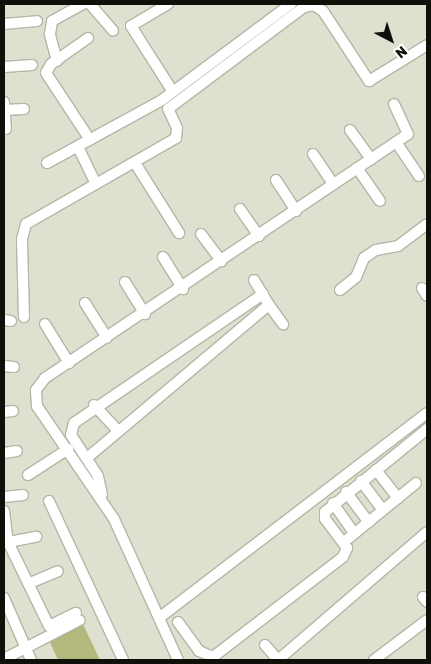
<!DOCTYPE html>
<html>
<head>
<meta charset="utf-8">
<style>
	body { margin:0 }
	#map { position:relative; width:431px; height:664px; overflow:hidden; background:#dfe1d0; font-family:Rubik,sans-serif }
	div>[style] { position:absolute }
	.green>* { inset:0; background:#b3b97d }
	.roads { filter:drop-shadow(1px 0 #b4b6a6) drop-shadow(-1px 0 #b4b6a6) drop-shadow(0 1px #b4b6a6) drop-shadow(0 -1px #b4b6a6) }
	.minor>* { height:10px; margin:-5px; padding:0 5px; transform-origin:5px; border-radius:5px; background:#fff }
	span { translate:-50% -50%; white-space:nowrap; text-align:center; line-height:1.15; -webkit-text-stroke:4px #fff; paint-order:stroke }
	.frame { position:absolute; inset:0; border:5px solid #0f100a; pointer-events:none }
	.north { position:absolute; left:366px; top:15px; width:50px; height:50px; -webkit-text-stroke:4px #fff; paint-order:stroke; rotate:140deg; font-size:14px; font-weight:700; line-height:20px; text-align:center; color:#0f100a }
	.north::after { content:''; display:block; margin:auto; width:18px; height:22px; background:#0f100a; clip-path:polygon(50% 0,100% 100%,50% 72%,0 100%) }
</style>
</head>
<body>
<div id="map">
	<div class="green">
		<i style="clip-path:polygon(80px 618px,100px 660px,58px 660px,46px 634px)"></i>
	</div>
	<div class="roads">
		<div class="minor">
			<i style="left:90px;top:4px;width:35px;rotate:49deg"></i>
			<i style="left:168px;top:4px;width:43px;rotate:149.3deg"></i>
			<i style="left:131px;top:26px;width:78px;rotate:57.5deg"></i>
			<i style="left:4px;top:24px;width:33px;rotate:-5deg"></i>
			<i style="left:88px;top:38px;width:45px;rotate:144.9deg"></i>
			<i style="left:51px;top:64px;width:10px;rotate:119deg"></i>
			<i style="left:46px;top:73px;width:80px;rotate:56.7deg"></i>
			<i style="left:57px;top:61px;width:28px;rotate:-105deg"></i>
			<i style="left:50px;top:34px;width:13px;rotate:-81deg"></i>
			<i style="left:52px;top:21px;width:35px;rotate:-29deg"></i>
			<i style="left:4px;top:67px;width:28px;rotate:-4deg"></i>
			<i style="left:4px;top:102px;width:27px;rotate:86deg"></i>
			<i style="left:4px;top:110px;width:20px;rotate:-3deg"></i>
			<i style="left:350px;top:130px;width:36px;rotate:54deg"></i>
			<i style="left:396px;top:142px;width:41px;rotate:55.9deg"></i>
			<i style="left:78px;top:147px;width:41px;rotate:64.1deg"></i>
			<i style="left:313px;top:154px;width:36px;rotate:56deg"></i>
			<i style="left:47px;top:163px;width:131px;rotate:-28.7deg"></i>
			<i style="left:162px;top:100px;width:161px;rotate:-36.7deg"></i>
			<i style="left:135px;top:163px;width:83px;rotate:57.8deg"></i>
			<i style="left:357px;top:168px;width:40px;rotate:55.1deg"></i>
			<i style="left:276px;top:180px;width:37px;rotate:57deg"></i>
			<i style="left:240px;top:209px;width:33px;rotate:55deg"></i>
			<i style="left:201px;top:234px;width:34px;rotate:53deg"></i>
			<i style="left:163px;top:257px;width:38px;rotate:58deg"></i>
			<i style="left:125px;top:282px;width:38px;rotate:58deg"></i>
			<i style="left:422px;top:288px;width:9px;rotate:58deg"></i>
			<i style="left:340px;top:290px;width:21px;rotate:-39deg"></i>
			<i style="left:356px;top:277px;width:21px;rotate:-67deg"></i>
			<i style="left:364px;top:258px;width:14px;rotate:-34deg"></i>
			<i style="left:376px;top:250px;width:22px;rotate:-10deg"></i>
			<i style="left:398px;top:246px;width:36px;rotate:-37deg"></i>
			<i style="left:85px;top:303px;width:41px;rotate:57.8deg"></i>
			<i style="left:269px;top:305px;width:24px;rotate:54deg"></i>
			<i style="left:24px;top:317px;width:78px;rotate:-91.5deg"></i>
			<i style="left:22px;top:239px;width:16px;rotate:-75deg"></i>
			<i style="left:26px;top:224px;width:173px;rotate:-29.8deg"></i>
			<i style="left:176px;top:138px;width:10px;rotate:-84deg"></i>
			<i style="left:177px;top:128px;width:21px;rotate:-115deg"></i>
			<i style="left:168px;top:109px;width:170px;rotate:-36.9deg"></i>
			<i style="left:304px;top:7px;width:10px;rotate:-11deg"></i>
			<i style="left:314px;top:5px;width:11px;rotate:34deg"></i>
			<i style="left:323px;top:11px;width:84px;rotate:56.7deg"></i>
			<i style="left:369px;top:81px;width:68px;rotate:-31.8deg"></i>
			<i style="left:4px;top:320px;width:7px;rotate:8deg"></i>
			<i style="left:45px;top:324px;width:46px;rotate:58.4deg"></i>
			<i style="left:4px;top:366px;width:10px;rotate:6deg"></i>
			<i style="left:94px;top:405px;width:35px;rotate:47deg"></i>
			<i style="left:4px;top:412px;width:9px;rotate:-6deg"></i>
			<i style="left:4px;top:453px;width:13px;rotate:-9deg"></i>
			<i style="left:87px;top:458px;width:238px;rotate:-40.1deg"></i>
			<i style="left:269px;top:305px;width:29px;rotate:-121deg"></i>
			<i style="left:376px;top:470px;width:36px;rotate:52deg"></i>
			<i style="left:28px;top:475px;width:48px;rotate:-33deg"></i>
			<i style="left:361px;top:481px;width:36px;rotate:53deg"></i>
			<i style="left:346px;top:492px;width:38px;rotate:53deg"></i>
			<i style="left:102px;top:494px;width:18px;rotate:-103deg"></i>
			<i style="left:98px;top:476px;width:49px;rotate:-123.4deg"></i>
			<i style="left:71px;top:435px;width:12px;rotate:-76deg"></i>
			<i style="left:74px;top:423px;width:229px;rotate:-34.3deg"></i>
			<i style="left:4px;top:497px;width:19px;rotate:-6deg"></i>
			<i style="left:49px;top:501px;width:175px;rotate:65deg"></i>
			<i style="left:333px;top:503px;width:37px;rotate:55deg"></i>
			<i style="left:4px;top:511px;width:31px;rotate:83deg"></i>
			<i style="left:8px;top:542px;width:93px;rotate:64deg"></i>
			<i style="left:49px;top:626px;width:30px;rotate:-26deg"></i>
			<i style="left:344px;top:542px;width:93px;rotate:-39.3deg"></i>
			<i style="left:4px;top:543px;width:33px;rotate:-11deg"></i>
			<i style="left:30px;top:583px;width:30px;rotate:-23deg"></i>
			<i style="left:423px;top:597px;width:6px;rotate:51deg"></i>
			<i style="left:4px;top:598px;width:68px;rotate:66.5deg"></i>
			<i style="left:159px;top:618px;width:337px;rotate:-37.4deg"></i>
			<i style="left:178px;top:622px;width:36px;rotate:54deg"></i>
			<i style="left:199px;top:651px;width:15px;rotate:23deg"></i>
			<i style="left:213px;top:657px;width:164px;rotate:-37.6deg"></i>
			<i style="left:343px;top:557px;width:10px;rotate:-66deg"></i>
			<i style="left:347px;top:548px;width:36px;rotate:-127deg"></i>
			<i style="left:325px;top:519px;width:7px;rotate:-90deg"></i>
			<i style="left:325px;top:512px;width:132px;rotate:-39.1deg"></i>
			<i style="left:265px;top:645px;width:20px;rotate:49deg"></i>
			<i style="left:4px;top:659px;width:85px;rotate:-27.2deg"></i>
			<i style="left:178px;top:660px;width:155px;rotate:-114.4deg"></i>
			<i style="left:114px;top:519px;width:137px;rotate:-124.3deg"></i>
			<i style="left:37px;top:406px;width:16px;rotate:-94deg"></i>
			<i style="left:36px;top:390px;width:15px;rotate:-53deg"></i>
			<i style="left:45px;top:378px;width:437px;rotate:-33.9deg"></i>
			<i style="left:408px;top:134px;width:33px;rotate:-115deg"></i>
			<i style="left:278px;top:660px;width:196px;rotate:-40.7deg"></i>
			<i style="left:374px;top:660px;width:66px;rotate:-37deg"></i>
		</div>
	</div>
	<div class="frame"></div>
	<div class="north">N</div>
</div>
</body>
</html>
